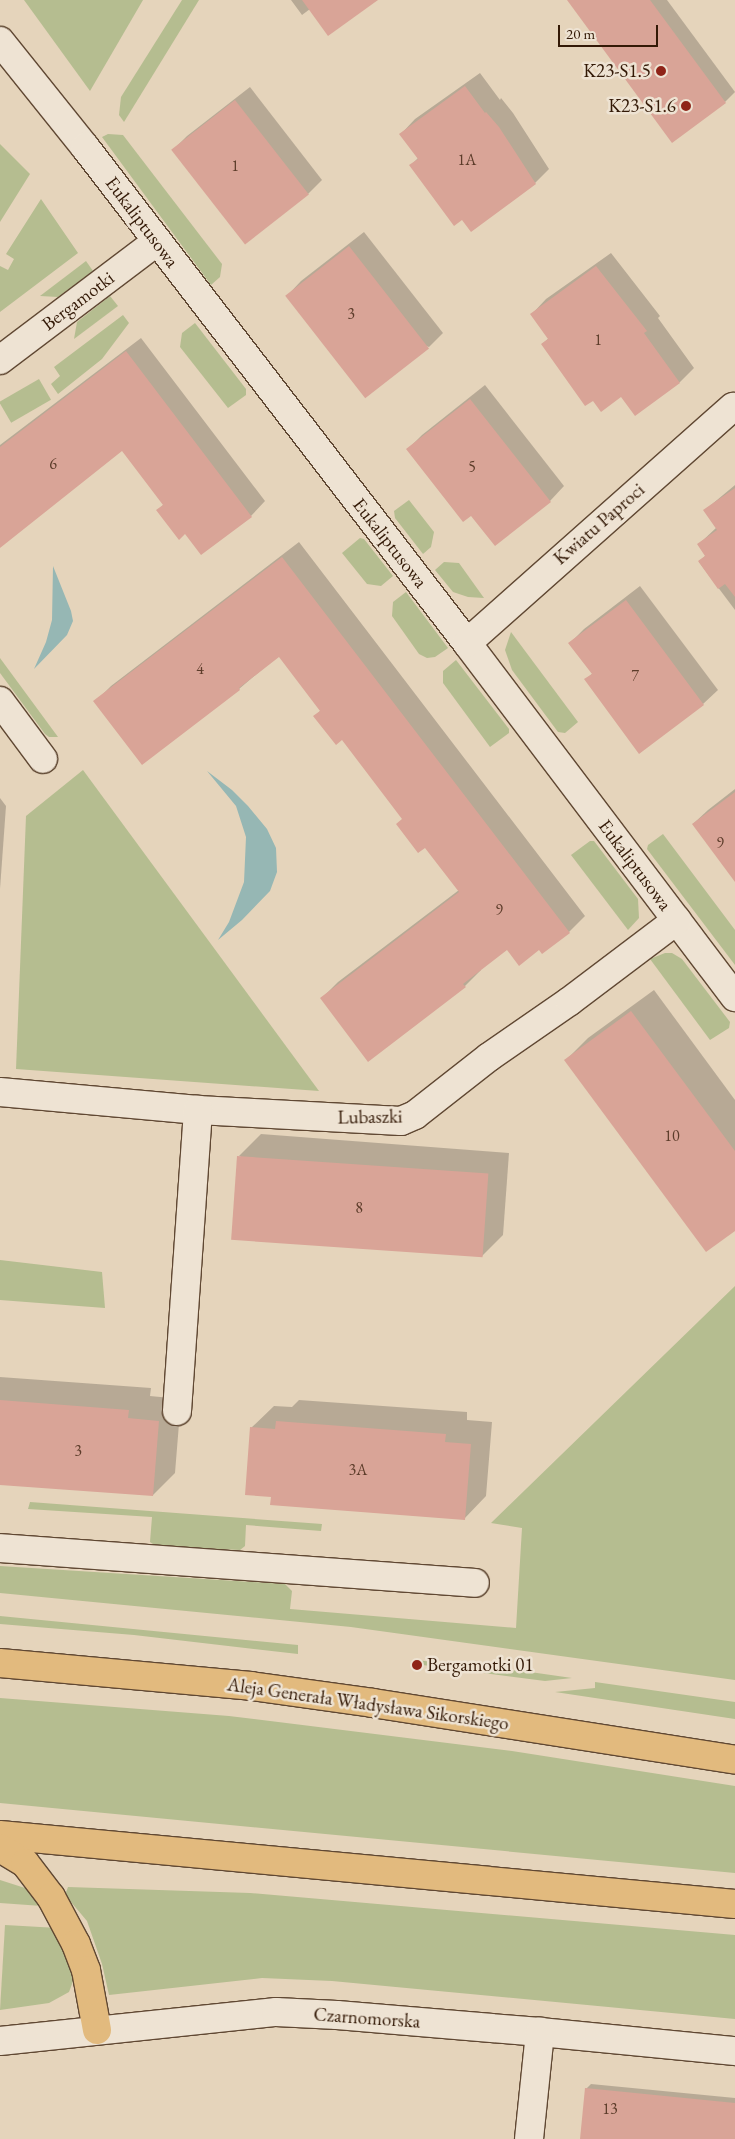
<!DOCTYPE html>
<html>
<head>
<meta charset="utf-8">
<style>
	body { margin:0 }
	#map { position:relative; width:735px; height:2139px; overflow:hidden; background:#e5d4bb; font-family:"EB Garamond",serif }
	div>[style] { position:absolute }
	.green>* { inset:0; background:#b5bd90; transform-origin:0 0 }
	.water>* { inset:0; background:#96b7b4 }
	.shadow>* { inset:0; background:#0003 }
	.building>* { inset:0; background:#d9a497; transform-origin:0 0 }
	.roads { filter:drop-shadow(1px 0 #604833) drop-shadow(-1px 0 #604833) drop-shadow(0 1px #604833) drop-shadow(0 -1px #604833) }
	.minor>* { height:28px; margin:-14px; padding:0 14px; transform-origin:14px; border-radius:14px; background:#eee3d3 }
	.major>* { height:28px; margin:-14px; padding:0 14px; transform-origin:14px; border-radius:14px; background:#e2ba7e }
	.dots>* { width:14px; height:14px; translate:-50% -50%; box-sizing:border-box; border:2px solid #eee3d3; border-radius:50% }
	span { translate:-50% -50%; white-space:nowrap; text-align:center; line-height:1.15; -webkit-text-stroke:5px #eee3d3; paint-order:stroke }
	.number-label { font-size:16px; color:#5c3c2a }
	.number-label span { -webkit-text-stroke-width:0 }
	.poi-label { font-size:19px; color:#331906 }
	.right { translate:-100% -50%; text-align:right }
	.left { translate:0 -50%; text-align:left }
	.street-label { font-size:19px; color:#331906 }
	.scale { position:absolute; left:558px; top:25px; width:100px; height:22px; box-sizing:border-box; border:2px solid #331906; border-top:0; padding-left:6px; font-size:15px; line-height:18px; white-space:nowrap; color:#331906; -webkit-text-stroke:4px #eee3d3; paint-order:stroke }
</style>
</head>
<body>
<div id="map">
	<div class="green">
		<i style="clip-path:polygon(24px 0,143px 0,90px 91px)"></i>
		<i style="clip-path:polygon(182px 0,199px 0,124px 122px,119px 115px,121px 97px)"></i>
		<i style="clip-path:polygon(108px 134px,123px 135px,222px 264px,220px 277px,211px 285px,102px 137px)"></i>
		<i style="clip-path:polygon(0 144px,30px 174px,0 222px)"></i>
		<i style="clip-path:polygon(41px 199px,78px 253px,0 312px,0 266px,8px 270px,14px 259px,6px 254px)"></i>
		<i style="clip-path:polygon(86px 261px,93px 271px,58px 297px,40px 296px)"></i>
		<i style="clip-path:polygon(110px 296px,118px 306px,74px 339px,77px 322px)"></i>
		<i style="clip-path:polygon(123px 315px,129px 323px,102px 359px,58px 394px,51px 384px,60px 376px,54px 367px)"></i>
		<i style="clip-path:polygon(195px 323px,246px 389px,246px 395px,228px 408px,180px 347px,182px 333px)"></i>
		<i style="left:39px;top:379px;width:24px;height:46px;rotate:60deg"></i>
		<i style="clip-path:polygon(409px 500px,434px 532px,431px 547px,423px 554px,395px 518px,394px 511px)"></i>
		<i style="clip-path:polygon(360px 538px,364px 539px,393px 576px,381px 586px,367px 584px,342px 553px)"></i>
		<i style="clip-path:polygon(444px 562px,459px 563px,484px 598px,468px 597px,453px 592px,435px 570px)"></i>
		<i style="clip-path:polygon(406px 592px,448px 648px,435px 657px,427px 658px,419px 654px,392px 616px,393px 602px)"></i>
		<i style="clip-path:polygon(511px 632px,578px 722px,565px 733px,558px 732px,512px 670px,505px 650px)"></i>
		<i style="clip-path:polygon(0 658px,58px 737px,49px 737px,45px 734px,0 673px)"></i>
		<i style="clip-path:polygon(456px 660px,509px 729px,509px 733px,490px 747px,443px 683px,443px 671px)"></i>
		<i style="clip-path:polygon(83px 770px,319px 1091px,16px 1069px,26px 816px)"></i>
		<i style="clip-path:polygon(663px 834px,735px 930px,735px 965px,647px 849px,648px 845px)"></i>
		<i style="clip-path:polygon(590px 841px,594px 841px,638px 899px,639px 918px,628px 930px,571px 855px)"></i>
		<i style="clip-path:polygon(665px 953px,672px 953px,682px 959px,730px 1022px,729px 1028px,710px 1040px,650px 959px)"></i>
		<i style="clip-path:polygon(0 1260px,102px 1272px,105px 1308px,0 1300px)"></i>
		<i style="clip-path:polygon(735px 1286px,735px 1680px,351px 1627px,0 1593px,0 1566px,285px 1584px,292px 1591px,290px 1609px,516px 1628px,522px 1528px,491px 1523px)"></i>
		<i style="clip-path:polygon(30px 1502px,322px 1524px,321px 1531px,246px 1525px,245px 1546px,240px 1550px,156px 1546px,150px 1542px,152px 1517px,28px 1509px)"></i>
		<i style="clip-path:polygon(0 1616px,298px 1645px,298px 1654px,134px 1635px,0 1624px)"></i>
		<i style="clip-path:polygon(417px 1660px,508px 1672px,516px 1670px,572px 1678px,545px 1681px,415px 1664px)"></i>
		<i style="clip-path:polygon(595px 1682px,735px 1702px,735px 1719px,555px 1692px,595px 1688px)"></i>
		<i style="clip-path:polygon(0 1698px,229px 1716px,512px 1751px,735px 1786px,735px 1873px,0 1803px)"></i>
		<i style="clip-path:polygon(0 1880px,25px 1888px,42px 1906px,0 1903px)"></i>
		<i style="clip-path:polygon(68px 1887px,250px 1893px,735px 1935px,735px 2019px,332px 1981px,262px 1978px,109px 1995px,102px 1964px,87px 1921px,65px 1895px)"></i>
		<i style="clip-path:polygon(5px 1925px,58px 1928px,75px 1976px,69px 1992px,49px 2003px,0 2010px)"></i>
	</div>
	<div class="water">
		<i style="clip-path:polygon(53px 566px,71px 611px,73px 621px,67px 635px,34px 669px,46px 642px,52px 620px)"></i>
		<i style="clip-path:polygon(207px 771px,232px 790px,248px 806px,267px 829px,276px 848px,277px 872px,270px 891px,242px 920px,218px 940px,229px 922px,244px 882px,246px 837px,236px 806px)"></i>
	</div>
	<div class="shadow">
		<i style="clip-path:polygon(291px 0,375px 0,310px 9px,302px 15px)"></i>
		<i style="clip-path:polygon(568px 0,667px 0,735px 92px,725px 102px)"></i>
		<i style="clip-path:polygon(480px 73px,500px 100px,501px 98px,513px 113px,549px 169px,535px 183px,462px 218px,411px 165px,418px 158px,401px 134px,415px 119px)"></i>
		<i style="clip-path:polygon(250px 87px,322px 180px,308px 194px,173px 150px,187px 136px)"></i>
		<i style="clip-path:polygon(364px 232px,443px 333px,429px 347px,287px 296px,301px 281px)"></i>
		<i style="clip-path:polygon(611px 253px,660px 316px,658px 318px,694px 368px,680px 382px,635px 414px,621px 395px,593px 399px,542px 344px,549px 338px,532px 314px,546px 299px)"></i>
		<i style="clip-path:polygon(141px 338px,265px 501px,251px 516px,186px 533px,158px 510px,164px 504px,122px 450px,0 546px,0 445px)"></i>
		<i style="clip-path:polygon(485px 385px,564px 486px,550px 501px,471px 514px,408px 449px,422px 435px)"></i>
		<i style="clip-path:polygon(735px 485px,735px 610px,699px 562px,706px 555px,699px 544px,717px 527px,705px 510px)"></i>
		<i style="clip-path:polygon(299px 542px,585px 916px,569px 932px,539px 949px,507px 948px,480px 969px,481px 970px,465px 986px,322px 998px,338px 982px,459px 890px,342px 739px,315px 716px,321px 710px,279px 655px,239px 689px,95px 702px,111px 686px)"></i>
		<i style="clip-path:polygon(640px 586px,718px 690px,703px 704px,639px 752px,586px 679px,593px 673px,570px 643px,584px 629px)"></i>
		<i style="clip-path:polygon(735px 789px,735px 880px,693px 824px,708px 810px)"></i>
		<i style="clip-path:polygon(0 798px,6px 806px,0 889px)"></i>
		<i style="clip-path:polygon(654px 990px,735px 1100px,735px 1230px,566px 1060px,588px 1038px)"></i>
		<i style="clip-path:polygon(261px 1134px,509px 1153px,503px 1235px,481px 1257px,239px 1156px)"></i>
		<i style="clip-path:polygon(0 1377px,151px 1388px,150px 1396px,181px 1399px,175px 1473px,153px 1495px,0 1484px)"></i>
		<i style="clip-path:polygon(299px 1400px,467px 1412px,467px 1420px,492px 1422px,486px 1496px,464px 1519px,273px 1496px,251px 1428px,274px 1406px,292px 1407px)"></i>
		<i style="clip-path:polygon(591px 2084px,735px 2098px,735px 2139px,581px 2139px,586px 2089px)"></i>
	</div>
	<div class="building">
		<i style="clip-path:polygon(302px 0,378px 0,328px 36px)"></i>
		<i style="clip-path:polygon(567px 0,650px 0,726px 103px,672px 143px)"></i>
		<i style="clip-path:polygon(465px 86px,485px 113px,486px 112px,499px 127px,536px 184px,471px 232px,462px 220px,454px 226px,409px 165px,418px 159px,399px 134px)"></i>
		<i style="left:235px;top:100px;width:120px;height:81px;rotate:52deg"></i>
		<i style="left:349px;top:246px;width:130px;height:81px;rotate:52deg"></i>
		<i style="clip-path:polygon(596px 266px,647px 331px,644px 333px,680px 383px,635px 416px,621px 397px,601px 412px,593px 401px,585px 406px,541px 344px,548px 339px,530px 314px)"></i>
		<i style="clip-path:polygon(126px 351px,252px 517px,201px 555px,185px 534px,179px 540px,156px 510px,163px 505px,122px 451px,0 548px,0 447px)"></i>
		<i style="clip-path:polygon(470px 399px,551px 502px,495px 546px,471px 516px,463px 522px,406px 449px)"></i>
		<i style="clip-path:polygon(735px 488px,735px 597px,725px 584px,718px 589px,698px 561px,705px 556px,697px 544px,717px 530px,703px 510px)"></i>
		<i style="clip-path:polygon(282px 557px,570px 933px,542px 954px,539px 950px,519px 966px,507px 950px,463px 984px,466px 987px,368px 1062px,320px 998px,459px 892px,425px 848px,418px 853px,396px 824px,402px 819px,342px 740px,336px 745px,313px 716px,320px 711px,279px 657px,239px 688px,240px 690px,142px 765px,93px 701px)"></i>
		<i style="clip-path:polygon(626px 600px,704px 705px,639px 754px,584px 679px,592px 674px,568px 643px)"></i>
		<i style="clip-path:polygon(735px 792px,735px 882px,692px 824px)"></i>
		<i style="clip-path:polygon(631px 1011px,735px 1151px,735px 1231px,706px 1252px,564px 1060px)"></i>
		<i style="left:237px;top:1156px;width:252px;height:84px;rotate:4deg"></i>
		<i style="clip-path:polygon(0 1400px,129px 1410px,128px 1418px,159px 1421px,153px 1496px,0 1485px)"></i>
		<i style="clip-path:polygon(276px 1421px,446px 1434px,445px 1442px,471px 1444px,465px 1520px,270px 1505px,271px 1497px,245px 1495px,250px 1427px,275px 1429px)"></i>
		<i style="clip-path:polygon(585px 2088px,735px 2103px,735px 2139px,580px 2139px)"></i>
	</div>
	<div class="roads">
		<div class="minor">
			<i style="left:0;top:41px;width:136px;rotate:51.3deg"></i>
			<i style="left:85px;top:147px;width:626px;rotate:52.4deg"></i>
			<i style="left:467px;top:643px;width:444px;rotate:52.9deg"></i>
			<i style="left:0;top:360px;width:196px;rotate:-37.1deg"></i>
			<i style="left:467px;top:643px;width:356px;rotate:-41.6deg"></i>
			<i style="left:0;top:701px;width:72px;rotate:53.4deg"></i>
			<i style="left:0;top:1092px;width:199px;rotate:5.2deg"></i>
			<i style="left:198px;top:1110px;width:203px;rotate:3.1deg"></i>
			<i style="left:401px;top:1121px;width:15px;rotate:-23deg"></i>
			<i style="left:415px;top:1115px;width:94px;rotate:-38.1deg"></i>
			<i style="left:489px;top:1057px;width:98px;rotate:-34.7deg"></i>
			<i style="left:570px;top:1001px;width:134px;rotate:-37.1deg"></i>
			<i style="left:177px;top:1411px;width:302px;rotate:-86deg"></i>
			<i style="left:0;top:1548px;width:476px;rotate:4.2deg"></i>
			<i style="left:0;top:2041px;width:278px;rotate:-6deg"></i>
			<i style="left:276px;top:2012px;width:61px;rotate:2.8deg"></i>
			<i style="left:337px;top:2015px;width:204px;rotate:4.8deg"></i>
			<i style="left:540px;top:2032px;width:196px;rotate:5.6deg"></i>
			<i style="left:529px;top:2139px;width:108px;rotate:-84.1deg"></i>
		</div>
		<div class="major">
			<i style="left:0;top:1663px;width:252px;rotate:5.2deg"></i>
			<i style="left:251px;top:1686px;width:123px;rotate:7.9deg"></i>
			<i style="left:373px;top:1703px;width:366px;rotate:8.9deg"></i>
			<i style="left:0;top:1835px;width:738px;rotate:5.36deg"></i>
			<i style="left:0;top:1848px;width:29px;rotate:31deg"></i>
			<i style="left:25px;top:1863px;width:43px;rotate:52.6deg"></i>
			<i style="left:51px;top:1897px;width:53px;rotate:62deg"></i>
			<i style="left:76px;top:1944px;width:28px;rotate:69deg"></i>
			<i style="left:86px;top:1970px;width:61px;rotate:79.6deg"></i>
		</div>
	</div>
	<div class="dots">
		<i style="left:661px;top:71px;background:#8f2418"></i>
		<i style="left:686px;top:106px;background:#8f2418"></i>
		<i style="left:417px;top:1665px;background:#8f2418"></i>
	</div>
	<div class="number-label">
		<span style="left:467px;top:160px">1A</span>
		<span style="left:235px;top:166px">1</span>
		<span style="left:351px;top:314px">3</span>
		<span style="left:598px;top:340px">1</span>
		<span style="left:53px;top:464px">6</span>
		<span style="left:472px;top:467px">5</span>
		<span style="left:200px;top:669px">4</span>
		<span style="left:635px;top:676px">7</span>
		<span style="left:720px;top:843px">9</span>
		<span style="left:499px;top:910px">9</span>
		<span style="left:672px;top:1136px">10</span>
		<span style="left:359px;top:1208px">8</span>
		<span style="left:78px;top:1451px">3</span>
		<span style="left:358px;top:1470px">3A</span>
		<span style="left:610px;top:2109px">13</span>
	</div>
	<div class="poi-label">
		<span class="right" style="left:651px;top:71px">K23-S1.5</span>
		<span class="right" style="left:676px;top:106px">K23-S1.6</span>
		<span class="left" style="left:427px;top:1665px">Bergamotki 01</span>
	</div>
	<div class="street-label">
		<span style="left:142px;top:222px;rotate:53deg">Eukaliptusowa</span>
		<span style="left:78px;top:301px;rotate:-37deg">Bergamotki</span>
		<span style="left:599px;top:524px;rotate:-41deg">Kwiatu Paproci</span>
		<span style="left:390px;top:543px;rotate:52deg">Eukaliptusowa</span>
		<span style="left:635px;top:865px;rotate:53deg">Eukaliptusowa</span>
		<span style="left:370px;top:1117px;rotate:-1deg">Lubaszki</span>
		<span style="left:368px;top:1704px;rotate:8deg">Aleja Generała Władysława Sikorskiego</span>
		<span style="left:367px;top:2018px;rotate:4deg">Czarnomorska</span>
	</div>
	<div class="scale">20 m</div>
</div>
</body>
</html>
